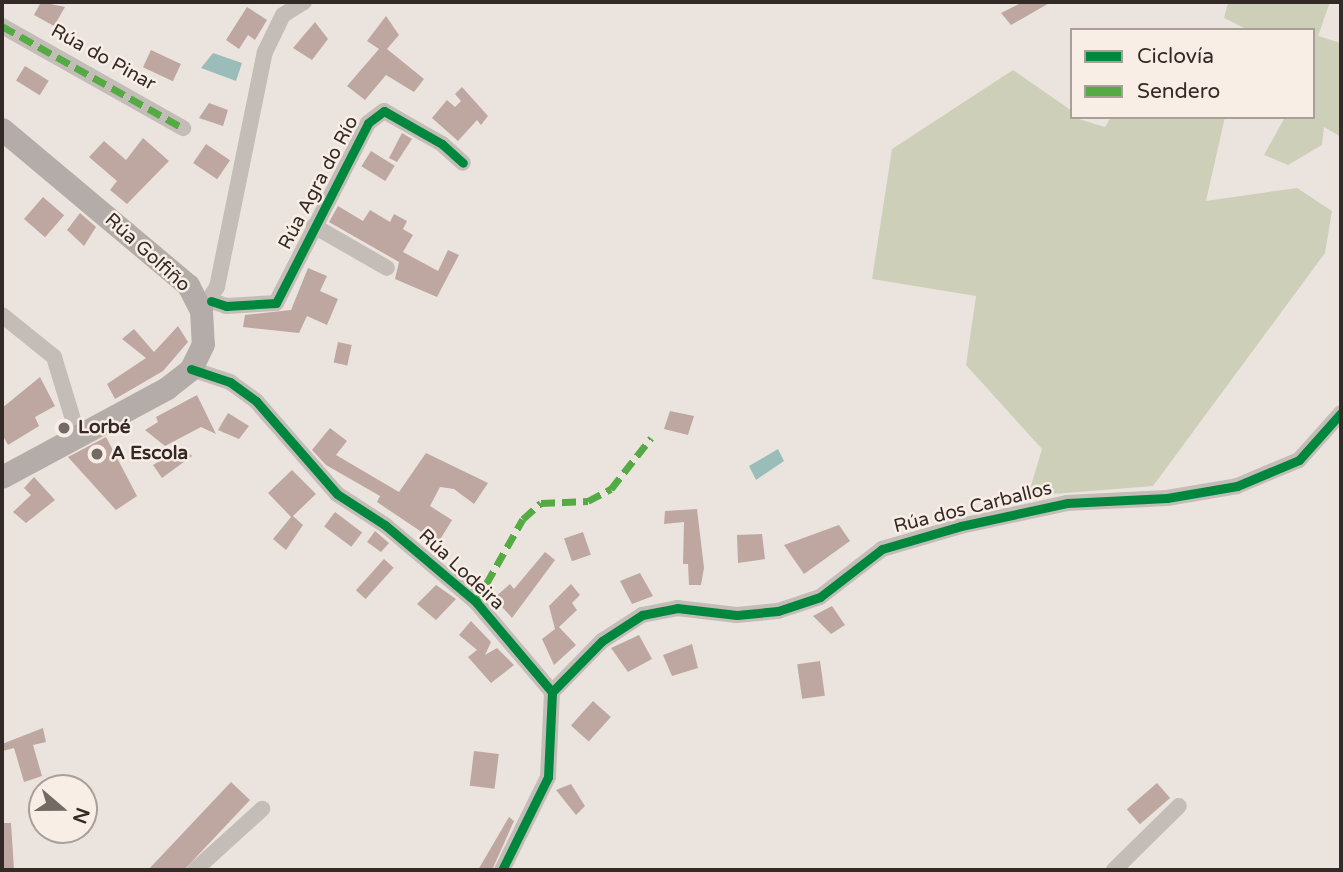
<!DOCTYPE html>
<html>
<head>
<meta charset="utf-8">
<style>
	body { margin:0 }
	#map { position:relative; width:1343px; height:872px; overflow:hidden; background:#ebe4de; font-family:"Varela Round",sans-serif }
	div>[style] { position:absolute }
	.green>* { inset:0; background:#cdcfb9 }
	.water>* { inset:0; background:#9bbdba }
	.building>* { inset:0; background:#bea7a0; transform-origin:0 0 }
	.street>* { height:16px; margin:-8px; padding:0 8px; transform-origin:8px; border-radius:8px; background:#c3bcb7 }
	.secondary>* { height:23px; margin:-11.5px; padding:0 11.5px; transform-origin:11.5px; border-radius:11.5px; background:#b4aca8 }
	.quiet>* { height:7px; margin-top:-3.5px; transform-origin:0; background:repeating-linear-gradient(90deg,#54ab44 0 14px,transparent 0 21px) }
	.cycleway>* { height:9px; margin:-4.5px; padding:0 4.5px; transform-origin:4.5px; border-radius:4.5px; background:#00873e }
	.dots>* { width:19px; height:19px; translate:-50% -50%; box-sizing:border-box; border:4px solid #f8eee5; border-radius:50% }
	span { translate:-50% -50%; white-space:nowrap; text-align:center; line-height:1.15; -webkit-text-stroke:5px #f8eee5; paint-order:stroke }
	.street-label { font-size:19px; color:#332926 }
	.poi-label { font-size:19px; color:#332926; font-weight:700 }
	.left { translate:0 -50%; text-align:left }
	.frame { position:absolute; inset:0; border:4px solid #332926; pointer-events:none }
	.legend { position:absolute; left:1070px; top:28px; width:245px; height:91px; box-sizing:border-box; background:#f8eee5; border:2px solid #a99f99; margin:0; padding:9px 12px; list-style:none; font-size:21px; color:#332926 }
	.legend li { display:flex; align-items:center; gap:14px; height:35px }
	.legend b { width:35px; border:2px solid #a99f99 }
	.north { position:absolute; left:28px; top:774px; width:70px; height:70px; box-sizing:border-box; background:#f8eee5; border:2px solid #a99f99; border-radius:50%; rotate:110deg; font-size:19px; font-weight:700; line-height:28px; text-align:center; color:#332926 }
	.north::after { content:''; display:block; margin:auto; width:24px; height:32px; background:#736a66; clip-path:polygon(50% 0,100% 100%,50% 72%,0 100%) }
</style>
</head>
<body>
<div id="map">
	<div class="green">
		<i style="clip-path:polygon(1228px 2px,1330px 2px,1318px 36px,1341px 43px,1341px 137px,1324px 127px,1322px 145px,1288px 165px,1264px 155px,1285px 117px,1313px 117px,1313px 30px,1248px 30px,1224px 18px)"></i>
		<i style="clip-path:polygon(1013px 70px,1072px 111px,1072px 117px,1105px 127px,1111px 117px,1225px 117px,1206px 201px,1297px 188px,1332px 211px,1325px 253px,1153px 486px,1028px 496px,1042px 449px,966px 365px,976px 296px,872px 279px,892px 149px)"></i>
	</div>
	<div class="water">
		<i style="clip-path:polygon(213px 53px,242px 63px,236px 81px,201px 68px)"></i>
		<i style="clip-path:polygon(778px 449px,784px 461px,756px 480px,749px 466px)"></i>
	</div>
	<div class="building">
		<i style="clip-path:polygon(41px 2px,65px 7px,54px 26px,34px 15px)"></i>
		<i style="clip-path:polygon(1023px 2px,1051px 2px,1011px 25px,1001px 13px)"></i>
		<i style="clip-path:polygon(247px 7px,267px 20px,255px 40px,248px 35px,239px 49px,226px 40px)"></i>
		<i style="clip-path:polygon(386px 16px,399px 35px,387px 49px,424px 79px,414px 92px,386px 75px,365px 100px,347px 86px,379px 49px,367px 41px)"></i>
		<i style="clip-path:polygon(315px 22px,328px 39px,312px 60px,293px 48px)"></i>
		<i style="left:151px;top:50px;width:33px;height:19px;rotate:25deg"></i>
		<i style="left:25px;top:66px;width:28px;height:17px;rotate:32deg"></i>
		<i style="clip-path:polygon(462px 87px,488px 116px,481px 125px,477px 120px,458px 141px,432px 118px,447px 100px,455px 107px,461px 101px,455px 94px)"></i>
		<i style="clip-path:polygon(209px 103px,228px 110px,223px 126px,199px 118px)"></i>
		<i style="clip-path:polygon(402px 133px,412px 139px,397px 162px,389px 158px)"></i>
		<i style="clip-path:polygon(143px 138px,169px 161px,127px 204px,110px 190px,117px 181px,89px 157px,104px 141px,126px 160px)"></i>
		<i style="left:206px;top:144px;width:29px;height:23px;rotate:34deg"></i>
		<i style="left:371px;top:151px;width:28px;height:18px;rotate:32deg"></i>
		<i style="left:43px;top:197px;width:28px;height:29px;rotate:41deg"></i>
		<i style="clip-path:polygon(338px 206px,363px 221px,370px 210px,390px 222px,394px 214px,407px 221px,403px 229px,413px 235px,403px 252px,438px 271px,448px 250px,459px 255px,437px 297px,395px 279px,399px 262px,329px 222px)"></i>
		<i style="clip-path:polygon(80px 213px,96px 227px,84px 246px,67px 230px)"></i>
		<i style="clip-path:polygon(308px 268px,327px 276px,320px 291px,338px 299px,327px 325px,307px 316px,299px 333px,243px 327px,245px 315px,291px 310px)"></i>
		<i style="clip-path:polygon(178px 326px,188px 342px,163px 371px,115px 399px,107px 384px,146px 358px,122px 339px,134px 329px,154px 352px)"></i>
		<i style="left:338px;top:342px;width:14px;height:21px;rotate:12deg"></i>
		<i style="clip-path:polygon(40px 377px,55px 406px,35px 417px,39px 426px,8px 445px,2px 434px,2px 408px)"></i>
		<i style="clip-path:polygon(197px 395px,216px 434px,201px 427px,165px 446px,145px 430px,158px 422px,156px 417px)"></i>
		<i style="clip-path:polygon(670px 411px,694px 416px,688px 435px,664px 429px)"></i>
		<i style="clip-path:polygon(228px 413px,249px 426px,239px 439px,218px 430px)"></i>
		<i style="clip-path:polygon(330px 428px,347px 441px,336px 455px,399px 492px,426px 453px,488px 483px,474px 504px,454px 489px,440px 487px,430px 506px,452px 520px,438px 543px,377px 502px,380px 496px,326px 465px,312px 450px)"></i>
		<i style="clip-path:polygon(106px 437px,137px 496px,116px 510px,68px 457px)"></i>
		<i style="clip-path:polygon(183px 447px,192px 456px,162px 478px,153px 465px)"></i>
		<i style="clip-path:polygon(292px 470px,316px 494px,293px 516px,303px 525px,286px 550px,273px 539px,291px 517px,268px 493px)"></i>
		<i style="clip-path:polygon(34px 477px,55px 500px,26px 523px,13px 512px,31px 495px,24px 488px)"></i>
		<i style="clip-path:polygon(697px 509px,704px 568px,701px 585px,689px 585px,688px 564px,683px 564px,684px 522px,664px 524px,665px 511px)"></i>
		<i style="left:335px;top:512px;width:34px;height:18px;rotate:37deg"></i>
		<i style="clip-path:polygon(839px 525px,850px 541px,804px 574px,784px 545px)"></i>
		<i style="clip-path:polygon(375px 531px,389px 543px,381px 552px,367px 542px)"></i>
		<i style="left:583px;top:532px;width:24px;height:20px;rotate:71deg"></i>
		<i style="clip-path:polygon(762px 534px,765px 559px,738px 563px,737px 535px)"></i>
		<i style="clip-path:polygon(545px 552px,555px 560px,512px 618px,494px 598px,510px 584px,514px 589px)"></i>
		<i style="left:384px;top:559px;width:13px;height:42px;rotate:42deg"></i>
		<i style="clip-path:polygon(640px 573px,653px 596px,632px 604px,620px 581px)"></i>
		<i style="clip-path:polygon(571px 584px,580px 595px,572px 603px,577px 610px,559px 627px,576px 645px,554px 665px,542px 639px,555px 629px,549px 606px)"></i>
		<i style="clip-path:polygon(436px 585px,456px 599px,436px 620px,417px 604px)"></i>
		<i style="clip-path:polygon(832px 606px,845px 625px,831px 634px,813px 616px)"></i>
		<i style="clip-path:polygon(471px 621px,491px 642px,485px 655px,497px 648px,514px 665px,491px 683px,468px 657px,477px 650px,459px 635px)"></i>
		<i style="clip-path:polygon(639px 635px,652px 659px,628px 672px,611px 648px)"></i>
		<i style="clip-path:polygon(692px 644px,698px 668px,672px 676px,663px 655px)"></i>
		<i style="left:820px;top:661px;width:35px;height:23px;rotate:82deg"></i>
		<i style="left:593px;top:701px;width:24px;height:33px;rotate:42deg"></i>
		<i style="clip-path:polygon(43px 728px,46px 742px,33px 745px,42px 776px,24px 782px,14px 748px,3px 751px,2px 744px)"></i>
		<i style="left:474px;top:751px;width:25px;height:35px;rotate:7deg"></i>
		<i style="clip-path:polygon(231px 782px,250px 800px,184px 870px,148px 870px)"></i>
		<i style="left:1157px;top:783px;width:20px;height:40px;rotate:49deg"></i>
		<i style="clip-path:polygon(571px 784px,585px 806px,576px 815px,556px 790px)"></i>
		<i style="clip-path:polygon(509px 817px,514px 821px,492px 870px,478px 870px)"></i>
		<i style="clip-path:polygon(2px 823px,11px 823px,14px 870px,2px 870px)"></i>
	</div>
	<div class="street">
		<i style="left:2px;top:26px;width:208px;rotate:29.4deg"></i>
		<i style="left:314px;top:226px;width:84px;rotate:29.9deg"></i>
		<i style="left:211px;top:301px;width:16px;rotate:18deg"></i>
		<i style="left:226px;top:306px;width:50px;rotate:-3.4deg"></i>
		<i style="left:276px;top:303px;width:202px;rotate:-62.9deg"></i>
		<i style="left:368px;top:123px;width:20px;rotate:-37deg"></i>
		<i style="left:384px;top:111px;width:67px;rotate:29.6deg"></i>
		<i style="left:442px;top:144px;width:28px;rotate:42deg"></i>
		<i style="left:205px;top:306px;width:22px;rotate:-58deg"></i>
		<i style="left:217px;top:287px;width:240px;rotate:-78.5deg"></i>
		<i style="left:265px;top:52px;width:41px;rotate:-64.1deg"></i>
		<i style="left:283px;top:15px;width:25px;rotate:-32deg"></i>
		<i style="left:2px;top:315px;width:67px;rotate:38.9deg"></i>
		<i style="left:54px;top:357px;width:83px;rotate:73.1deg"></i>
		<i style="left:191px;top:369px;width:41px;rotate:18.4deg"></i>
		<i style="left:230px;top:382px;width:32px;rotate:36deg"></i>
		<i style="left:256px;top:401px;width:123px;rotate:48.9deg"></i>
		<i style="left:337px;top:494px;width:57px;rotate:32.9deg"></i>
		<i style="left:385px;top:525px;width:119px;rotate:40.2deg"></i>
		<i style="left:476px;top:602px;width:118px;rotate:49.8deg"></i>
		<i style="left:552px;top:692px;width:85px;rotate:92.7deg"></i>
		<i style="left:548px;top:777px;width:104px;rotate:116.3deg"></i>
		<i style="left:552px;top:692px;width:71px;rotate:-45.6deg"></i>
		<i style="left:602px;top:641px;width:48px;rotate:-33deg"></i>
		<i style="left:642px;top:615px;width:36px;rotate:-11deg"></i>
		<i style="left:677px;top:608px;width:60px;rotate:6.7deg"></i>
		<i style="left:737px;top:615px;width:41px;rotate:-5.6deg"></i>
		<i style="left:778px;top:611px;width:44px;rotate:-18.4deg"></i>
		<i style="left:820px;top:597px;width:78px;rotate:-37.7deg"></i>
		<i style="left:882px;top:549px;width:82px;rotate:-16.2deg"></i>
		<i style="left:961px;top:526px;width:108px;rotate:-12.2deg"></i>
		<i style="left:1067px;top:503px;width:100px;rotate:-2.9deg"></i>
		<i style="left:1167px;top:498px;width:71px;rotate:-9.7deg"></i>
		<i style="left:1237px;top:486px;width:67px;rotate:-22.8deg"></i>
		<i style="left:1299px;top:460px;width:63px;rotate:-48.2deg"></i>
		<i style="left:195px;top:870px;width:91px;rotate:-42.3deg"></i>
		<i style="left:1114px;top:870px;width:91px;rotate:-44.6deg"></i>
	</div>
	<div class="secondary">
		<i style="left:2px;top:129px;width:243px;rotate:40deg"></i>
		<i style="left:188px;top:285px;width:28px;rotate:63deg"></i>
		<i style="left:201px;top:310px;width:34px;rotate:87deg"></i>
		<i style="left:203px;top:344px;width:28px;rotate:116deg"></i>
		<i style="left:191px;top:369px;width:31px;rotate:142deg"></i>
		<i style="left:167px;top:388px;width:187px;rotate:151.7deg"></i>
	</div>
	<div class="quiet">
		<i style="left:2px;top:26px;width:208px;rotate:29.4deg"></i>
		<i style="left:476px;top:602px;width:95px;rotate:-60.5deg"></i>
		<i style="left:523px;top:519px;width:24px;rotate:-42deg"></i>
		<i style="left:541px;top:503px;width:47px;rotate:-2.4deg"></i>
		<i style="left:588px;top:501px;width:26px;rotate:-28deg"></i>
		<i style="left:611px;top:489px;width:65px;rotate:-51.9deg"></i>
	</div>
	<div class="cycleway">
		<i style="left:211px;top:301px;width:16px;rotate:18deg"></i>
		<i style="left:226px;top:306px;width:50px;rotate:-3.4deg"></i>
		<i style="left:276px;top:303px;width:202px;rotate:-62.9deg"></i>
		<i style="left:368px;top:123px;width:20px;rotate:-37deg"></i>
		<i style="left:384px;top:111px;width:67px;rotate:29.6deg"></i>
		<i style="left:442px;top:144px;width:28px;rotate:42deg"></i>
		<i style="left:191px;top:369px;width:41px;rotate:18.4deg"></i>
		<i style="left:230px;top:382px;width:32px;rotate:36deg"></i>
		<i style="left:256px;top:401px;width:123px;rotate:48.9deg"></i>
		<i style="left:337px;top:494px;width:57px;rotate:32.9deg"></i>
		<i style="left:385px;top:525px;width:119px;rotate:40.2deg"></i>
		<i style="left:476px;top:602px;width:118px;rotate:49.8deg"></i>
		<i style="left:552px;top:692px;width:85px;rotate:92.7deg"></i>
		<i style="left:548px;top:777px;width:104px;rotate:116.3deg"></i>
		<i style="left:552px;top:692px;width:71px;rotate:-45.6deg"></i>
		<i style="left:602px;top:641px;width:48px;rotate:-33deg"></i>
		<i style="left:642px;top:615px;width:36px;rotate:-11deg"></i>
		<i style="left:677px;top:608px;width:60px;rotate:6.7deg"></i>
		<i style="left:737px;top:615px;width:41px;rotate:-5.6deg"></i>
		<i style="left:778px;top:611px;width:44px;rotate:-18.4deg"></i>
		<i style="left:820px;top:597px;width:78px;rotate:-37.7deg"></i>
		<i style="left:882px;top:549px;width:82px;rotate:-16.2deg"></i>
		<i style="left:961px;top:526px;width:108px;rotate:-12.2deg"></i>
		<i style="left:1067px;top:503px;width:100px;rotate:-2.9deg"></i>
		<i style="left:1167px;top:498px;width:71px;rotate:-9.7deg"></i>
		<i style="left:1237px;top:486px;width:67px;rotate:-22.8deg"></i>
		<i style="left:1299px;top:460px;width:63px;rotate:-48.2deg"></i>
	</div>
	<div class="dots">
		<i style="left:64px;top:428px;background:#736a66"></i>
		<i style="left:97px;top:454px;background:#736a66"></i>
	</div>
	<div class="street-label">
		<span style="left:103px;top:58px;rotate:29deg">Rúa do Pinar</span>
		<span style="left:319px;top:183px;rotate:-62deg">Rúa Agra do Río</span>
		<span style="left:147px;top:253px;rotate:42deg">Rúa Golfiño</span>
		<span style="left:973px;top:508px;rotate:-14deg">Rúa dos Carballos</span>
		<span style="left:461px;top:570px;rotate:43deg">Rúa Lodeira</span>
	</div>
	<div class="poi-label">
		<span class="left" style="left:78px;top:428px">Lorbé</span>
		<span class="left" style="left:111px;top:454px">A Escola</span>
	</div>
	<div class="frame"></div>
	<ul class="legend">
	<li><b style="height:9px;background:#00873e"></b>Ciclovía</li>
	<li><b style="height:9px;background:#54ab44"></b>Sendero</li>
	</ul>
	<div class="north">N</div>
</div>
</body>
</html>
